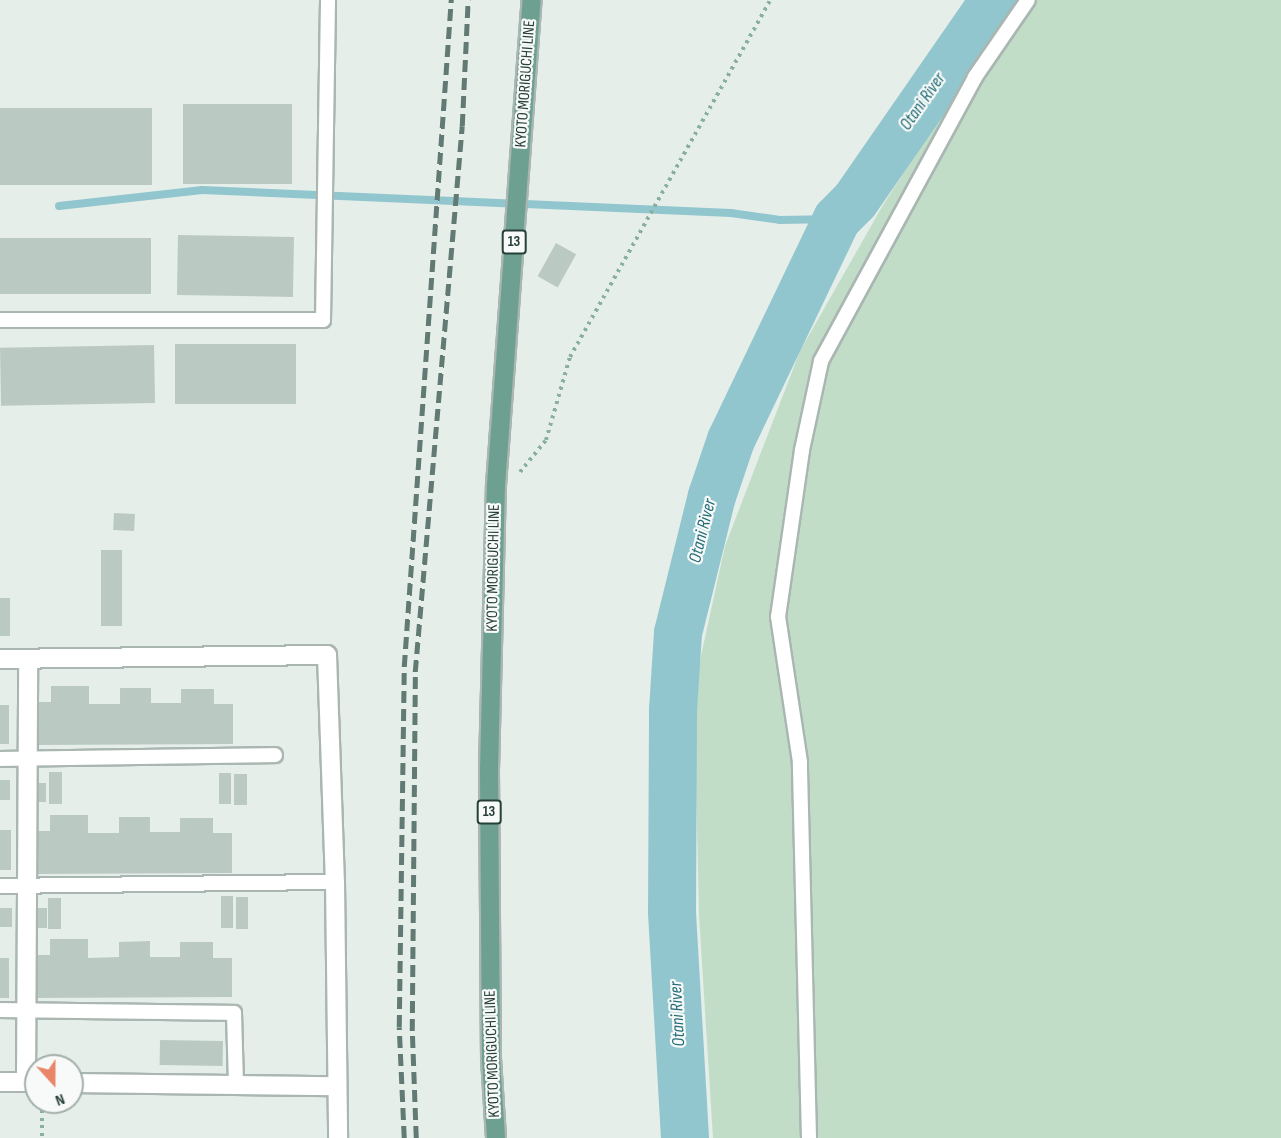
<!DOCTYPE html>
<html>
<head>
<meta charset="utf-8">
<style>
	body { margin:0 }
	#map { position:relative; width:1281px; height:1138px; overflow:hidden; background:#e6eeea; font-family:"Sofia Sans Condensed",sans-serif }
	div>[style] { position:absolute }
	.green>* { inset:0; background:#c1ddc8 }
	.stream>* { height:8px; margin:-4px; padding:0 4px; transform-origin:4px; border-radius:4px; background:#92c6ce }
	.river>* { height:48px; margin:-24px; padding:0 24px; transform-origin:24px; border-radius:24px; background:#92c6ce }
	.building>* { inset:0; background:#bbc9c3; transform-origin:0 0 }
	.path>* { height:4px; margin-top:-2px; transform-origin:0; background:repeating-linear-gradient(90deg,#89afa2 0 3px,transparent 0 7.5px) }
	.roads { filter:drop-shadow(2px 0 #a9b6b1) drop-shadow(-2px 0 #a9b6b1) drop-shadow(0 2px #a9b6b1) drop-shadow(0 -2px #a9b6b1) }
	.lane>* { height:14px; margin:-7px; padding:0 7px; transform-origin:7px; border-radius:7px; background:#fff }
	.street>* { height:18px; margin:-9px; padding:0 9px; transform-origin:9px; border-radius:9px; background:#fff }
	.primary>* { height:18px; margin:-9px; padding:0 9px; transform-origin:9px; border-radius:9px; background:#6ea092 }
	.rail>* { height:4.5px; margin-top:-2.25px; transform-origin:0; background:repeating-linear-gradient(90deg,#617a73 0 12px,transparent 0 18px) }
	span { translate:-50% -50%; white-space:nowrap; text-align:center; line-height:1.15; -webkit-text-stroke:4.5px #f7faf8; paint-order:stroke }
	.shield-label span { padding:2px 4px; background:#f7faf8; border:2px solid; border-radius:4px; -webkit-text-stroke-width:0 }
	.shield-label { font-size:15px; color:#263f38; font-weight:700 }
	.street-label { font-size:16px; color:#263f38 }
	.water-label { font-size:18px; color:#236b77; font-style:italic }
	.north { position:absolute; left:24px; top:1054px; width:60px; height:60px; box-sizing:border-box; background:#f7faf8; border:2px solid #a3afab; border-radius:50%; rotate:159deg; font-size:16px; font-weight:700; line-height:24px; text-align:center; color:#263f38 }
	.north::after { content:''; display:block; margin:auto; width:21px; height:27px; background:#e98669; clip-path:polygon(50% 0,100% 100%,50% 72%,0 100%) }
</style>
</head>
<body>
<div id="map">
	<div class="green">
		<i style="clip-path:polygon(1016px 0,1281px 0,1281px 1138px,713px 1138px,699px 915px,694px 688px,725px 546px,800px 351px,883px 205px)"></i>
	</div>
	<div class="stream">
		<i style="left:59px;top:206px;width:144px;rotate:-6.4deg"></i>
		<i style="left:202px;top:190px;width:529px;rotate:2.49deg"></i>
		<i style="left:731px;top:213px;width:49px;rotate:8.1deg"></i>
		<i style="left:780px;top:220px;width:57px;rotate:-1deg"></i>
	</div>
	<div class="river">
		<i style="left:685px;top:1138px;width:226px;rotate:-93.3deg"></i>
		<i style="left:672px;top:912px;width:202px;rotate:-89.7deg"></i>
		<i style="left:673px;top:710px;width:77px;rotate:-86.3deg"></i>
		<i style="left:678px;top:633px;width:141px;rotate:-76.1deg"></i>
		<i style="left:712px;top:496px;width:59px;rotate:-71.3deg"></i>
		<i style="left:731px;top:440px;width:245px;rotate:-64.4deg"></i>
		<i style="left:837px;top:219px;width:25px;rotate:-45deg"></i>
		<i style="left:855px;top:201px;width:244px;rotate:-55.3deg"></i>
	</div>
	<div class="building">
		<i style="left:292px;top:104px;width:80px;height:109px;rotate:90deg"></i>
		<i style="left:0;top:108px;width:152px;height:77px"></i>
		<i style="left:178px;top:235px;width:116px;height:60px;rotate:1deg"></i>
		<i style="left:151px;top:238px;width:56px;height:151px;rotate:90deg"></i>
		<i style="left:556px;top:243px;width:23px;height:38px;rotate:29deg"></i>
		<i style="left:296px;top:344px;width:60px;height:121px;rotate:90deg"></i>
		<i style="left:154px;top:345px;width:58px;height:154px;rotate:89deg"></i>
		<i style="left:114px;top:513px;width:21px;height:17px;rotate:3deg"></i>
		<i style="left:101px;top:550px;width:21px;height:76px"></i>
		<i style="left:0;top:598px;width:10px;height:38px"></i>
		<i style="clip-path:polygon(51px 686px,89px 686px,89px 704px,120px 704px,120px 688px,151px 688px,151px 703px,181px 703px,181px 689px,214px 689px,214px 704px,233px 704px,233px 744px,35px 745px,35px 702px,51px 702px)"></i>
		<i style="left:0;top:705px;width:9px;height:39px"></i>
		<i style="left:49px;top:772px;width:13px;height:32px"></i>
		<i style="left:219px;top:773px;width:12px;height:31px"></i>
		<i style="left:234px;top:774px;width:13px;height:31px"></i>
		<i style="left:10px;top:780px;width:20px;height:10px;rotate:90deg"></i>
		<i style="left:35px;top:783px;width:11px;height:19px"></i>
		<i style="clip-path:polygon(50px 815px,88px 815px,88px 833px,119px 833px,119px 817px,150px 817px,150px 832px,180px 832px,180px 818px,213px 818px,213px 833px,232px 833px,232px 873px,34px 874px,34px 831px,50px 831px)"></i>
		<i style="left:0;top:830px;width:11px;height:40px"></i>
		<i style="left:221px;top:896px;width:12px;height:32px"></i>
		<i style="left:236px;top:897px;width:12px;height:32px"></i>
		<i style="left:48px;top:898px;width:13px;height:31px"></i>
		<i style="left:0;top:908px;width:12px;height:19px"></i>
		<i style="left:35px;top:908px;width:12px;height:20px"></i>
		<i style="clip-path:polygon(50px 939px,88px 939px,88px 958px,119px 957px,119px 942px,150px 941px,150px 957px,180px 957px,180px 942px,213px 942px,213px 958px,232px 958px,232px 997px,34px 998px,34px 955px,50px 955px)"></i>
		<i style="left:0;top:958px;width:9px;height:40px"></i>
		<i style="left:160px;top:1040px;width:63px;height:25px;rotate:1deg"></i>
	</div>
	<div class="path">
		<i style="left:520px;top:472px;width:41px;rotate:-50.9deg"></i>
		<i style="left:546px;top:440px;width:86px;rotate:-73.9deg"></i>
		<i style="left:570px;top:357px;width:409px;rotate:-60.7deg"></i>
		<i style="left:42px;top:1103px;width:35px;rotate:90deg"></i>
	</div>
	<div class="roads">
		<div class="lane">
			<i style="left:0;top:320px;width:323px"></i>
			<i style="left:323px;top:320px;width:320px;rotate:-89.1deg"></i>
			<i style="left:0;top:759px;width:275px;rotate:-0.8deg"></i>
			<i style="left:0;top:886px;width:335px;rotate:-0.7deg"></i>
			<i style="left:0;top:1010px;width:234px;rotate:0.7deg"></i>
			<i style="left:234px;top:1013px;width:72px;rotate:88.4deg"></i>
			<i style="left:809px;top:1138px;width:376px;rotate:-91.4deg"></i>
			<i style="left:800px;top:762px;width:147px;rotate:-98.6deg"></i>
			<i style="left:778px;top:617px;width:169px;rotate:-81.8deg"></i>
			<i style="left:802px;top:450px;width:91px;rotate:-77.9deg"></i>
			<i style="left:821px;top:361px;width:323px;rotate:-61.5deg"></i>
			<i style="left:975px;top:77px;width:93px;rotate:-55.5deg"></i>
		</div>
		<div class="street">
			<i style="left:0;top:659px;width:327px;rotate:-0.7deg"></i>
			<i style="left:327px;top:655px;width:227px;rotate:88deg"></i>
			<i style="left:335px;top:882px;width:256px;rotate:89.3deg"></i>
			<i style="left:0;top:1082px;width:36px"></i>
			<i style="left:26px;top:1082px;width:423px;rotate:-89.7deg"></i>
			<i style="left:72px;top:1083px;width:263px;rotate:0.7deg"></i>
		</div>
		<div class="primary">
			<i style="left:496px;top:1138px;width:79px;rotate:-93.6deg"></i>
			<i style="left:491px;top:1059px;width:289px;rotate:-90.4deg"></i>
			<i style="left:489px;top:770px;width:285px;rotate:-88.6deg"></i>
			<i style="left:496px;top:485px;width:486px;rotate:-85.8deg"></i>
		</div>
	</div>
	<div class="rail">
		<i style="left:404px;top:1138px;width:111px;rotate:-92.6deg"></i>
		<i style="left:399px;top:1027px;width:360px;rotate:-89.2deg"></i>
		<i style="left:404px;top:667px;width:669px;rotate:-85.97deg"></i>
		<i style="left:416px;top:1138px;width:107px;rotate:-92.1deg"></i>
		<i style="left:412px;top:1031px;width:359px;rotate:-89.5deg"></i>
		<i style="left:415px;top:672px;width:548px;rotate:-85.08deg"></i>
		<i style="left:462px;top:126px;width:126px;rotate:-87.3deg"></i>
	</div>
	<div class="shield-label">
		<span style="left:514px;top:242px">13</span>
		<span style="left:489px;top:812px">13</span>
	</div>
	<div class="street-label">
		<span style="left:526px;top:84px;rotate:-86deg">KYOTO MORIGUCHI LINE</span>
		<span style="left:494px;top:568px;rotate:-89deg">KYOTO MORIGUCHI LINE</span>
		<span style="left:493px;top:1054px;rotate:-92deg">KYOTO MORIGUCHI LINE</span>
	</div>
	<div class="water-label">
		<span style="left:923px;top:102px;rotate:-55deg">Otani River</span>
		<span style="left:703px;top:531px;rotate:-76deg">Otani River</span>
		<span style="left:678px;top:1014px;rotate:-93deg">Otani River</span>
	</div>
	<div class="north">N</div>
</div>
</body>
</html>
